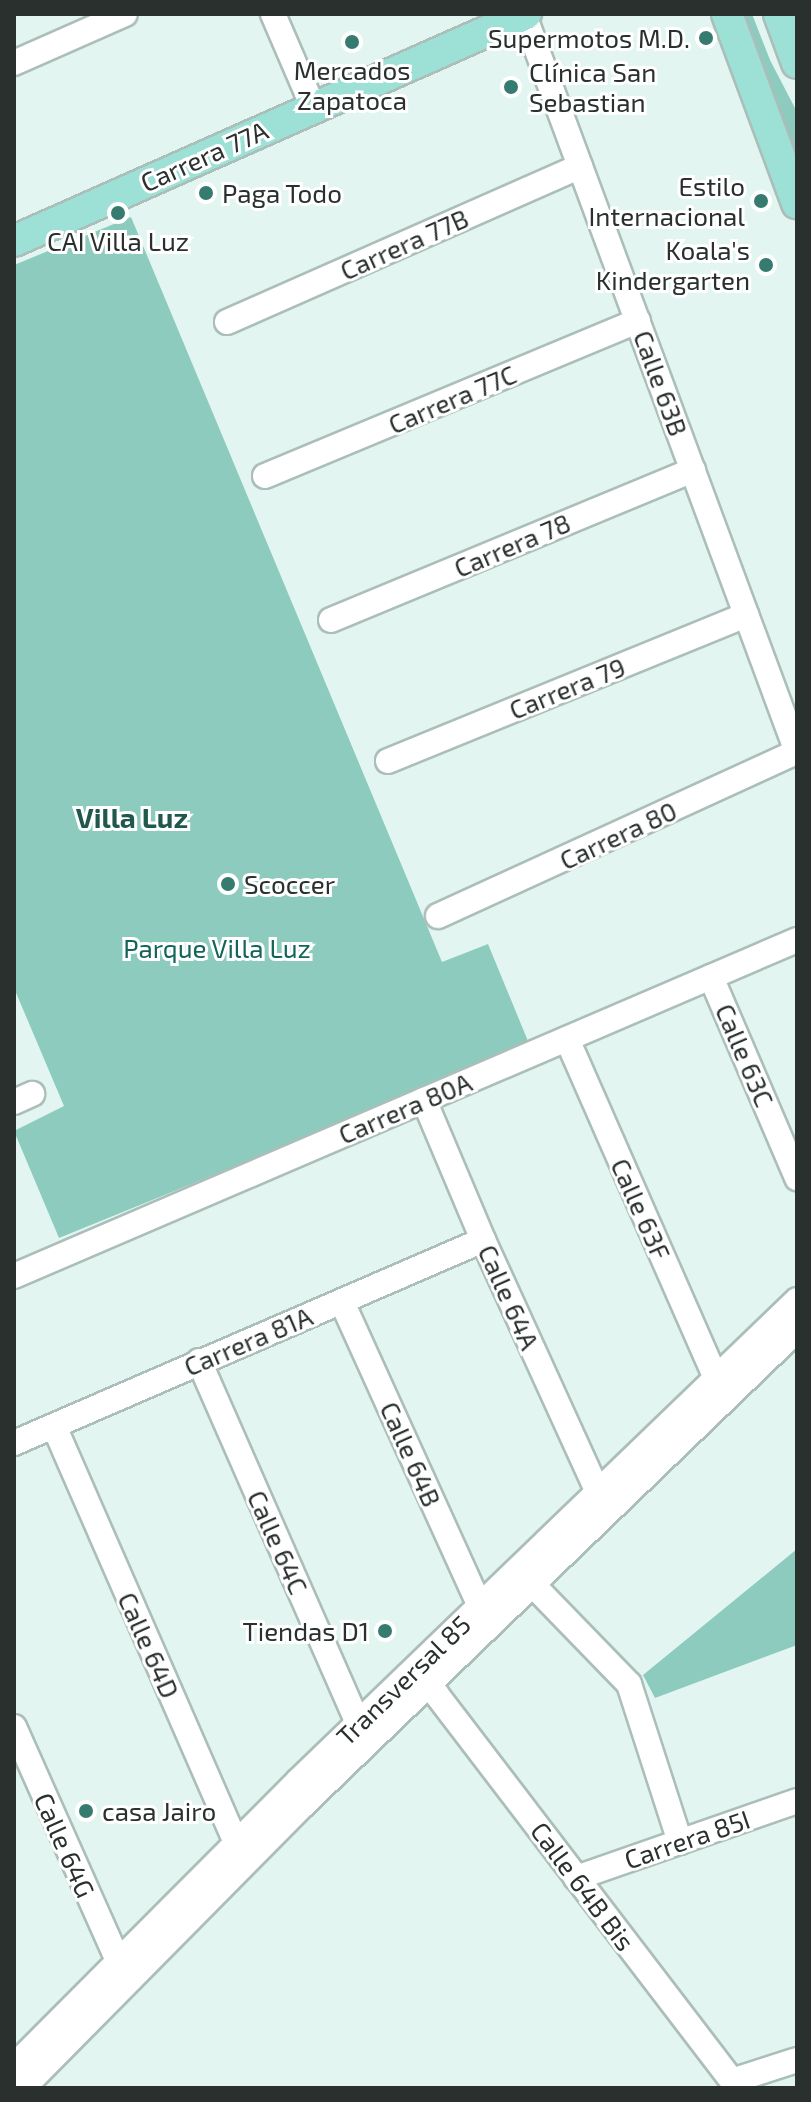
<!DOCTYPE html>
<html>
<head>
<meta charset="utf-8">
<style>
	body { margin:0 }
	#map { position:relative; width:811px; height:2102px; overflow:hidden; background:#e2f5f1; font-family:"Exo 2",sans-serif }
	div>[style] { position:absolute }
	.green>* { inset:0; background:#8dcbbf }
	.roads { filter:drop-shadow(2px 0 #abbeb9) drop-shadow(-2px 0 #abbeb9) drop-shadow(0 2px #abbeb9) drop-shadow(0 -2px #abbeb9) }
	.minor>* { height:24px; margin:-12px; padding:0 12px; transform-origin:12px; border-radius:12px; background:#fff }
	.major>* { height:30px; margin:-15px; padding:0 15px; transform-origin:15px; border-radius:15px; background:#9de1d6 }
	.dots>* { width:22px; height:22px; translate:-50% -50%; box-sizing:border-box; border:4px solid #fff; border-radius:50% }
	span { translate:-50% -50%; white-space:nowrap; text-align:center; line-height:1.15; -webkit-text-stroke:6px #fff; paint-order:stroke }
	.poi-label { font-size:26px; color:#29302e }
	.right { translate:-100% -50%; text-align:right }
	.left { translate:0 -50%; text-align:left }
	.street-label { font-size:26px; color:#29302e }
	.park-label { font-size:26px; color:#13655a }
	.neighbourhood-label { font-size:28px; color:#20584e; font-weight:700 }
	.frame { position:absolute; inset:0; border:16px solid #29302e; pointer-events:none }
</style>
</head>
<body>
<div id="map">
	<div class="green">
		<i style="clip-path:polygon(741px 14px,752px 14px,770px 60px,797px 112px,797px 165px)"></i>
		<i style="clip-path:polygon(131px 217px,442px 962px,488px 944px,530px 1046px,59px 1238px,14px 1131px,64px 1106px,14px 988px,14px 265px)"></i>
		<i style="clip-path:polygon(797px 1549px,797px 1645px,655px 1698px,643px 1675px)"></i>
	</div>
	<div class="roads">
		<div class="minor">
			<i style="left:273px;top:14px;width:101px;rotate:66.7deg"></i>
			<i style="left:524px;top:15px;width:786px;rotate:69.67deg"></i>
			<i style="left:14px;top:63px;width:121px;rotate:-23.8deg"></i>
			<i style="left:227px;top:322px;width:386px;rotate:-23.8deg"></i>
			<i style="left:265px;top:476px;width:404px;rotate:-22.6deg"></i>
			<i style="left:331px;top:620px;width:392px;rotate:-22.5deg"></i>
			<i style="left:388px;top:761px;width:387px;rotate:-22.2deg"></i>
			<i style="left:438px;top:916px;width:395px;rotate:-24.6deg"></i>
			<i style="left:711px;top:977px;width:219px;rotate:66.8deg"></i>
			<i style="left:567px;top:1039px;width:370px;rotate:66.3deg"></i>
			<i style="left:424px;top:1100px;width:152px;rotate:67.1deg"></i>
			<i style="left:483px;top:1240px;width:277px;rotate:65.5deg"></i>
			<i style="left:14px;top:1102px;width:20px;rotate:-24deg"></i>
			<i style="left:14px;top:1276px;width:852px;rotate:-23.23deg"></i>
			<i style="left:342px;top:1302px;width:334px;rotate:65.6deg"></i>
			<i style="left:199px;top:1361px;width:395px;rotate:66.3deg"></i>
			<i style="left:54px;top:1426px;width:467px;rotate:66.4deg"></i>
			<i style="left:14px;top:1443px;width:511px;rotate:-23.4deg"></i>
			<i style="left:533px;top:1585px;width:138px;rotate:45.9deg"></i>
			<i style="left:629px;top:1684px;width:166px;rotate:72.1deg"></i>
			<i style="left:427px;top:1670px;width:15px;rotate:82deg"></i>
			<i style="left:429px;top:1685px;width:13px;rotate:51deg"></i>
			<i style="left:437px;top:1695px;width:495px;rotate:52.6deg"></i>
			<i style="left:14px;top:1727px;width:256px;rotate:66deg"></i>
			<i style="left:576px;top:1878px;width:234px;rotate:-19.2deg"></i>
			<i style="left:14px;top:2066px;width:402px;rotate:-45.1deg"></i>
			<i style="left:298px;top:1781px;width:693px;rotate:-43.95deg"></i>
			<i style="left:732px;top:2081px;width:68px;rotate:-17.9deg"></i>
			<i style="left:23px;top:2088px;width:394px;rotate:-45.3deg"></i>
			<i style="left:300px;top:1808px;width:690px;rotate:-43.88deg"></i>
		</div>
		<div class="major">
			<i style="left:727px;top:14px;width:202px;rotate:69.7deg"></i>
			<i style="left:779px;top:14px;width:52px;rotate:69.8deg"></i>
			<i style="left:14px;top:241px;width:560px;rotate:-23.91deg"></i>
		</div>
	</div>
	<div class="dots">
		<i style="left:706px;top:38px;background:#367b6f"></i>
		<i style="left:352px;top:42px;background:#367b6f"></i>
		<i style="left:511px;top:87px;background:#367b6f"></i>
		<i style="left:206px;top:193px;background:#367b6f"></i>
		<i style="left:761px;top:201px;background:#367b6f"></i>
		<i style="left:118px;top:213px;background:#367b6f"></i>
		<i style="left:766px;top:265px;background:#367b6f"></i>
		<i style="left:228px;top:884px;background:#367b6f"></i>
		<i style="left:385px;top:1631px;background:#367b6f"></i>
		<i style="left:86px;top:1811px;background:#367b6f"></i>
	</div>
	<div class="poi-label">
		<span class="right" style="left:690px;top:38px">Supermotos M.D.</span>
		<span style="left:352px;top:85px">Mercados<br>Zapatoca</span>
		<span class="left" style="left:529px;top:87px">Clínica San<br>Sebastian</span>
		<span class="right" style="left:745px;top:201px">Estilo<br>Internacional</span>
		<span class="left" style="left:222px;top:193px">Paga Todo</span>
		<span style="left:118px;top:241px">CAI Villa Luz</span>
		<span class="right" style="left:750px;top:265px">Koala's<br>Kindergarten</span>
		<span class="left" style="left:244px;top:884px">Scoccer</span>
		<span class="right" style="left:369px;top:1631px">Tiendas D1</span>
		<span class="left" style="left:102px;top:1811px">casa Jairo</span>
	</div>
	<div class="street-label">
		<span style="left:204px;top:156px;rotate:-24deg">Carrera 77A</span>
		<span style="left:404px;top:244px;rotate:-24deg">Carrera 77B</span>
		<span style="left:661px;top:383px;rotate:70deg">Calle 63B</span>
		<span style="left:452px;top:399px;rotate:-23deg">Carrera 77C</span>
		<span style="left:512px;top:545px;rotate:-23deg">Carrera 78</span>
		<span style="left:567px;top:688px;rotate:-22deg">Carrera 79</span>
		<span style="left:618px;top:835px;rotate:-25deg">Carrera 80</span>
		<span style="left:745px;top:1055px;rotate:67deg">Calle 63C</span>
		<span style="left:405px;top:1108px;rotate:-23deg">Carrera 80A</span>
		<span style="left:641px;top:1209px;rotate:66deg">Calle 63F</span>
		<span style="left:509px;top:1297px;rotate:66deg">Calle 64A</span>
		<span style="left:248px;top:1341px;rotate:-23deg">Carrera 81A</span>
		<span style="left:411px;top:1454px;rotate:66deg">Calle 64B</span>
		<span style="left:278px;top:1542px;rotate:66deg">Calle 64C</span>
		<span style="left:149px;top:1645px;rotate:66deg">Calle 64D</span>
		<span style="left:403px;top:1680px;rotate:-44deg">Transversal 85</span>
		<span style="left:687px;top:1839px;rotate:-19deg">Carrera 85I</span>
		<span style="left:65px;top:1845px;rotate:66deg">Calle 64G</span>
		<span style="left:583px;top:1886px;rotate:53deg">Calle 64B Bis</span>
	</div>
	<div class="park-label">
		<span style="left:217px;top:948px">Parque Villa Luz</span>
	</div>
	<div class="neighbourhood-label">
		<span style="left:132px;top:817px">Villa Luz</span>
	</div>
	<div class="frame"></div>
</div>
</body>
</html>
